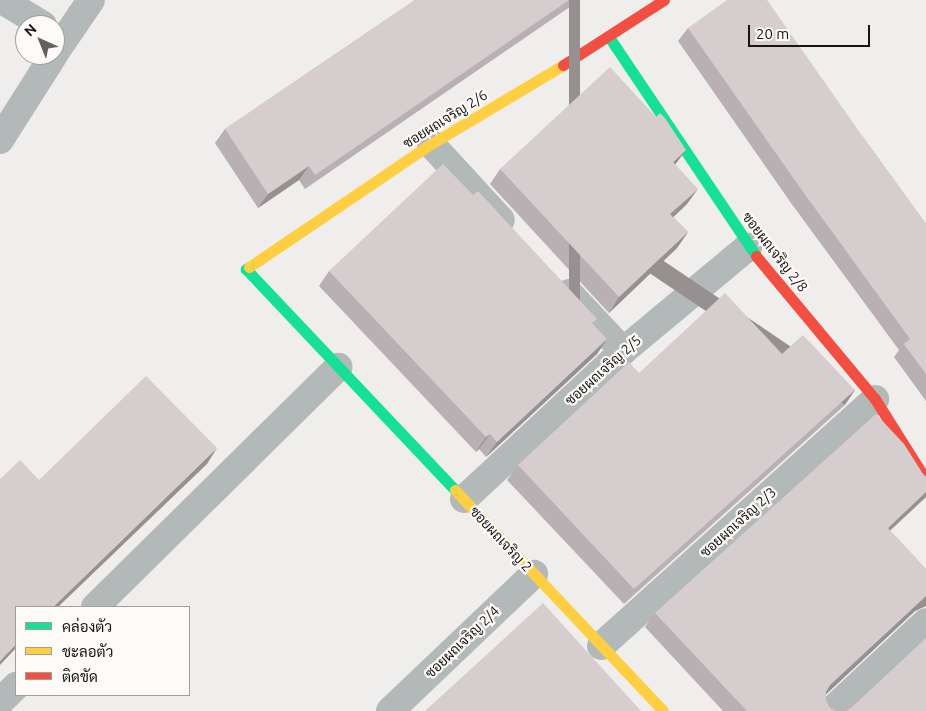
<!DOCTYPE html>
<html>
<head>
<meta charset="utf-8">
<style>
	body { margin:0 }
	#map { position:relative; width:926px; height:711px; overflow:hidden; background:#f0eeec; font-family:Ubuntu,Sarabun,sans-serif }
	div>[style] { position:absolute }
	.street>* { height:28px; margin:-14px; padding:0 14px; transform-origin:14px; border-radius:14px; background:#b3b9b9 }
	.fast>* { height:11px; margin:-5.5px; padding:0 5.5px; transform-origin:5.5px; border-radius:5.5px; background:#16e098 }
	.slow>* { height:11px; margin:-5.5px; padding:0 5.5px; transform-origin:5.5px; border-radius:5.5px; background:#ffcf43 }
	.jam>* { height:11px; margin:-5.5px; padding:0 5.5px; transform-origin:5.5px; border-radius:5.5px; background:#f24e42 }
	.wall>* { inset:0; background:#b8b0b2 }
	.shaded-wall>* { inset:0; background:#969091; transform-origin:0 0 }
	.building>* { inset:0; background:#d6cdcf }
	span { translate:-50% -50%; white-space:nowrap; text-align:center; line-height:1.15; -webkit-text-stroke:4.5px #fefaf8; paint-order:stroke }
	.street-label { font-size:14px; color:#161514 }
	.legend { position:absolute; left:15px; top:606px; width:175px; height:90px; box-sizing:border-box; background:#fefaf8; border:1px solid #a19e9d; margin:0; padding:6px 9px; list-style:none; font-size:15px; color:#161514 }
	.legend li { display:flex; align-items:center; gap:10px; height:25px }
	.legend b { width:25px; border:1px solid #a19e9d }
	.north { position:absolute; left:15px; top:15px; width:50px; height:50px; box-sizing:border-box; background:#fefaf8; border:1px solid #a19e9d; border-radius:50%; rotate:316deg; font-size:14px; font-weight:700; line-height:20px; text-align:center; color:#161514 }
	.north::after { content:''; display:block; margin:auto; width:18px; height:22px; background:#626160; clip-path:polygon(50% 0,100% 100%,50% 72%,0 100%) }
	.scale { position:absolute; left:748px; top:25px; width:122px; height:22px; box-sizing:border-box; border:2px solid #161514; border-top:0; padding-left:6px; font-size:15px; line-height:18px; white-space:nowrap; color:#161514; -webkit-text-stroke:4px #fefaf8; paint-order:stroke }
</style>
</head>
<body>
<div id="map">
	<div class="street">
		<i style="left:2px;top:0;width:48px;rotate:31.4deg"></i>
		<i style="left:55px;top:53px;width:64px;rotate:-55.8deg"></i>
		<i style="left:0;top:140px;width:101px;rotate:-57.6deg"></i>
		<i style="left:431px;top:144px;width:103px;rotate:47.4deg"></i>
		<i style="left:569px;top:293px;width:79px;rotate:47deg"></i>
		<i style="left:464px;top:499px;width:217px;rotate:-42.9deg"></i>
		<i style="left:623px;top:351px;width:163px;rotate:-39.8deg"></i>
		<i style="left:95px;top:607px;width:342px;rotate:-44.6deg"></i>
		<i style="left:601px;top:646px;width:369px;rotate:-42deg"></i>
		<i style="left:0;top:702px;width:23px;rotate:-45deg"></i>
		<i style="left:390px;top:711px;width:199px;rotate:-43.6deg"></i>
		<i style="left:831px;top:711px;width:130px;rotate:-43.1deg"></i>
	</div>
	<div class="fast">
		<i style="left:609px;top:37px;width:264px;rotate:56.1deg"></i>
		<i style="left:249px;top:267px;width:4px;rotate:146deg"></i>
		<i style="left:246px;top:269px;width:304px;rotate:46.6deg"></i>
	</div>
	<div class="slow">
		<i style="left:249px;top:267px;width:220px;rotate:-34.1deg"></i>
		<i style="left:431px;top:144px;width:154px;rotate:-30.9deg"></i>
		<i style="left:455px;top:490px;width:303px;rotate:46.7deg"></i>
	</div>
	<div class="jam">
		<i style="left:563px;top:65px;width:120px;rotate:-32.8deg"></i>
		<i style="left:756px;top:256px;width:186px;rotate:50.2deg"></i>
		<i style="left:875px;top:399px;width:96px;rotate:57.8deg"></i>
	</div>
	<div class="wall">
		<i style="clip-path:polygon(415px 0,580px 0,305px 189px,299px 180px,258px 208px,215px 143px,225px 129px)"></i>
		<i style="clip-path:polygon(688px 28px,863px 137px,926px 224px,926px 401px,894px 357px,899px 350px,791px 203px,678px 41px)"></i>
		<i style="clip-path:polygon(675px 165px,687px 204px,673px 217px,688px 232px,677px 248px,609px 313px,490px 184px,500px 169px)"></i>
		<i style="clip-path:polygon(329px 271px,593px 324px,607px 339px,597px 354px,486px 457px,479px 449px,476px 452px,319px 286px)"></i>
		<i style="clip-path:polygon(782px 354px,845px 405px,624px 604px,507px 480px,518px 465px,639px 373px)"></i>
		<i style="clip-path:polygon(923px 474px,926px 477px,926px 497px,890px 531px,926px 569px,926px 606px,915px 611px,826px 694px,826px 701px,830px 708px,836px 711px,723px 711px,645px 627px,655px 613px)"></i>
	</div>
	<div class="shaded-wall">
		<i style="left:569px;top:0;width:11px;height:308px"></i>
		<i style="clip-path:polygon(686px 150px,675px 165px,673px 162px)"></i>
		<i style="clip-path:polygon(309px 166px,299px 180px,258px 208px,268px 194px)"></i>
		<i style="clip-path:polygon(698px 189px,687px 204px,660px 230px,670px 214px)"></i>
		<i style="clip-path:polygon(688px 232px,677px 248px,609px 313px,619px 297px)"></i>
		<i style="clip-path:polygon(607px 339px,597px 354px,486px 457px,497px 442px)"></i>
		<i style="left:855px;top:390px;width:18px;height:297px;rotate:124deg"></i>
		<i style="clip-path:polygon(490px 434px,479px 449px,476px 452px,486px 437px)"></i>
		<i style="clip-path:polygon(217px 448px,207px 464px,58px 607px,53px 607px)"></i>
		<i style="clip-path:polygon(926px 492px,926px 497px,877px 542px,888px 528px)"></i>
		<i style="clip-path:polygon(926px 596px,926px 606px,915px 611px,820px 700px,830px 685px)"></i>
		<i style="clip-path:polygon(16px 644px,16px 648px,0 665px,0 661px)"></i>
	</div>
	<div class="building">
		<i style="clip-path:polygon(415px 0,569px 0,315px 175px,309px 166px,268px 194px,225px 129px)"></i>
		<i style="clip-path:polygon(727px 0,767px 0,863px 137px,926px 224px,926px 374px,904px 344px,910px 339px,801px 189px,688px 28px)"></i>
		<i style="clip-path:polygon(610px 67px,656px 117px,660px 113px,665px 118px,686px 150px,673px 162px,698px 189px,670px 214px,688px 232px,619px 297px,500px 169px)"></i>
		<i style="clip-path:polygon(443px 164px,473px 195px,478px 191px,597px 319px,592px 323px,607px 339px,497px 442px,490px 434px,486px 437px,329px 271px)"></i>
		<i style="clip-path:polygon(725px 293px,782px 354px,803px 335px,855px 390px,634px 589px,518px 465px,629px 362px,639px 373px)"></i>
		<i style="clip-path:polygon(146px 376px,217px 448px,53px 607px,16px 607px,16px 644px,0 661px,0 479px,20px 460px,39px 480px)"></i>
		<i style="clip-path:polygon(876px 414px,904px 444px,923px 474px,926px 477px,926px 492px,888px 528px,926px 569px,926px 596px,830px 685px,826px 692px,826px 701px,830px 708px,836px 711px,747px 711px,655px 613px)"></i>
		<i style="clip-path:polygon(543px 603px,641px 711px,425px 711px)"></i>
		<i style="clip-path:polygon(926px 638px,926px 711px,846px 711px,851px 708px)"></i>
	</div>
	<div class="street-label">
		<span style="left:445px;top:119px;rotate:-32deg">ซอยผถเจริญ 2/6</span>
		<span style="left:775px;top:252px;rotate:52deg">ซอยผถเจริญ 2/8</span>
		<span style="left:603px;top:370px;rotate:-42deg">ซอยผถเจริญ 2/5</span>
		<span style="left:738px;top:522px;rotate:-42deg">ซอยผถเจริญ 2/3</span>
		<span style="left:501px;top:539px;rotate:47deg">ซอยผถเจริญ 2</span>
		<span style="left:462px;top:642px;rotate:-44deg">ซอยผถเจริญ 2/4</span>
	</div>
	<ul class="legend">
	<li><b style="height:6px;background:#16e098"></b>คล่องตัว</li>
	<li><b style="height:6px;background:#ffcf43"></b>ชะลอตัว</li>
	<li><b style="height:6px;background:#f24e42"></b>ติดขัด</li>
	</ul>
	<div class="north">N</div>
	<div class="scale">20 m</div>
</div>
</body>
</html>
